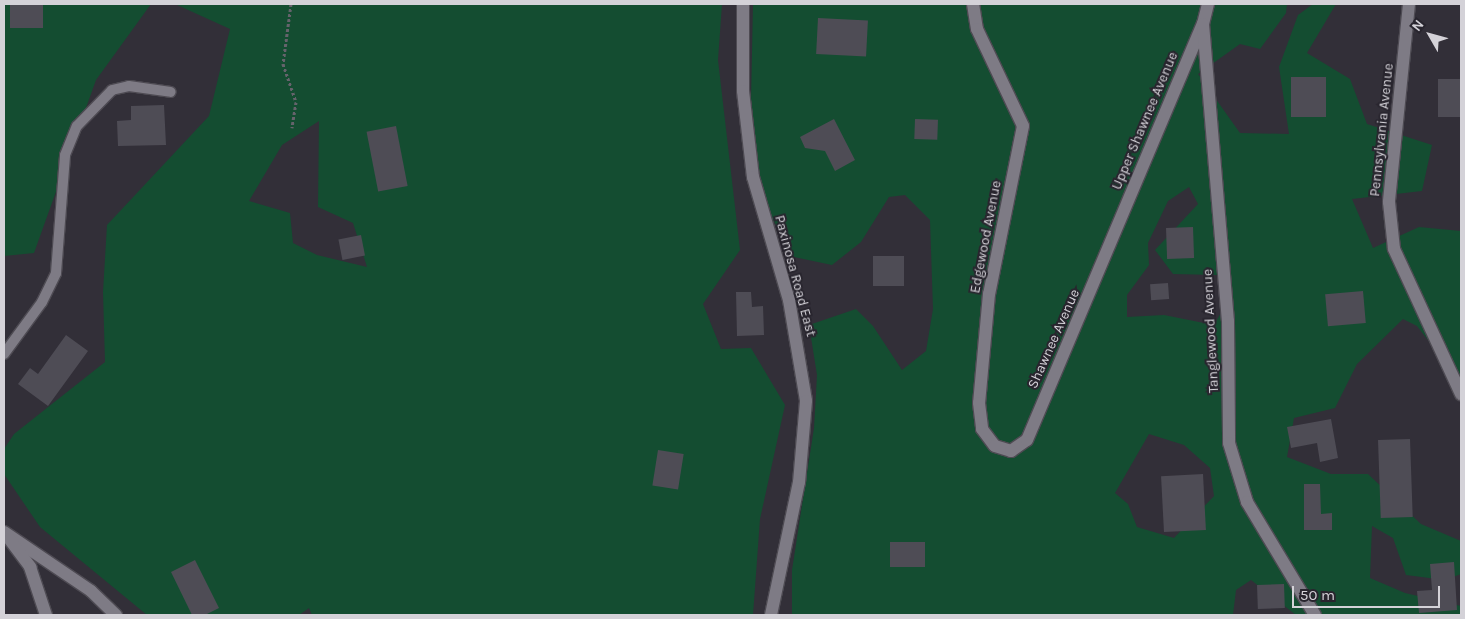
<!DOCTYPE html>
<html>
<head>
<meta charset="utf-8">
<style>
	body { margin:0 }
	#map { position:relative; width:1465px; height:619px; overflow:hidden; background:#322f38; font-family:Karla,sans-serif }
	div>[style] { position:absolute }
	.green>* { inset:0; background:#144d31 }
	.building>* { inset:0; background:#4e4c55; transform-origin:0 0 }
	.path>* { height:3px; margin-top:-1.5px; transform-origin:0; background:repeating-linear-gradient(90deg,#66636c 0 2.5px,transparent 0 5px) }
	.roads { filter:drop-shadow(1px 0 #4e4b53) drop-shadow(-1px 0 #4e4b53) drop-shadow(0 1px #4e4b53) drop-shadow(0 -1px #4e4b53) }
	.lane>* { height:10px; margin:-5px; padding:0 5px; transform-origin:5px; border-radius:5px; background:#7e7b85 }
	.street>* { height:12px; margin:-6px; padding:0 6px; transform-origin:6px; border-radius:6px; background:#7e7b85 }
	span { translate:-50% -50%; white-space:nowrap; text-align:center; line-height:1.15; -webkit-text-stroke:4px #28252e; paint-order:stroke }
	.street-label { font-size:14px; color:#d4d2d8 }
	.frame { position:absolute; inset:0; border:5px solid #d4d2d8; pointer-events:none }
	.north { position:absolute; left:1405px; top:10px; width:50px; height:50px; -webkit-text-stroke:4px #28252e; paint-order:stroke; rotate:308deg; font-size:14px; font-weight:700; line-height:20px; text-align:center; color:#d4d2d8 }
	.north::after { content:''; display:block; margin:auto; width:18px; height:22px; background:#d4d2d8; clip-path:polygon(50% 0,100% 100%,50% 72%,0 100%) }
	.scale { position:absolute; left:1292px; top:586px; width:148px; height:22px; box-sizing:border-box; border:2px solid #d4d2d8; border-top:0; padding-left:6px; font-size:15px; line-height:18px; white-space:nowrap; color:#d4d2d8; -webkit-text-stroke:4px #28252e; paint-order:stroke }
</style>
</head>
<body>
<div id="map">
	<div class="green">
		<i style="clip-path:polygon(4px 4px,151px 4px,96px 80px,34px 253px,4px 256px)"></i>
		<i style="clip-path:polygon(evenodd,175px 4px,722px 4px,718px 60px,740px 250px,703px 304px,721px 349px,751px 348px,785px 405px,760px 519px,753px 615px,312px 615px,309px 608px,299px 615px,147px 615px,40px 527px,4px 474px,4px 449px,14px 434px,105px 362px,103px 292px,107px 225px,209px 116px,230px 29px,175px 4px,319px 121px,318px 207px,353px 223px,367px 267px,317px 255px,293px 243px,290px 213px,249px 201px,282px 145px,319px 121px)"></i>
		<i style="clip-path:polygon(evenodd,753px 4px,1287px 4px,1286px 13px,1260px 49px,1240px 44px,1198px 74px,1240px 133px,1289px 134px,1279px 67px,1298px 15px,1313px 4px,1336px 4px,1307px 53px,1350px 79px,1367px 124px,1432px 145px,1422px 191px,1352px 199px,1373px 248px,1419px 227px,1461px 231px,1461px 383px,1417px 326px,1403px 319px,1357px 364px,1335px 408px,1294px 418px,1287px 457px,1331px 474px,1368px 474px,1421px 524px,1461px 541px,1461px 574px,1445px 580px,1406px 575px,1393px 538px,1372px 526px,1370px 578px,1405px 593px,1461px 606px,1461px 615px,1296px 615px,1251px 580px,1236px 590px,1233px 615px,792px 615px,792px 570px,814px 428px,817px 375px,809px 325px,856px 309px,873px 326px,902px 370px,926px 351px,933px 309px,930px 220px,905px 195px,889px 197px,861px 242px,832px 265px,794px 257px,771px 216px,756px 166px,751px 100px,753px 4px,1189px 187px,1198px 204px,1155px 250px,1173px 274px,1218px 275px,1230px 297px,1214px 325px,1164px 315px,1127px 317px,1127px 295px,1149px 265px,1148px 243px,1168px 201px,1189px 187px,753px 4px,1149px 434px,1184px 445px,1210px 468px,1214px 496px,1174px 538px,1137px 527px,1128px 504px,1115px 493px,1149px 434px)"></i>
	</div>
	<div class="building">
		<i style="left:10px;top:4px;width:33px;height:24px"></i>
		<i style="left:818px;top:18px;width:50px;height:36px;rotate:3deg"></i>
		<i style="left:1326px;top:77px;width:40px;height:35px;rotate:90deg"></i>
		<i style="left:1461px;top:79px;width:38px;height:23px;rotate:90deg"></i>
		<i style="clip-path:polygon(164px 105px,166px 145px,118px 146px,117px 121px,131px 120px,131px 106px)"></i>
		<i style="clip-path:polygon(834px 119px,855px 160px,835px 171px,825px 151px,805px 148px,800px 137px)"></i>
		<i style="left:915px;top:119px;width:23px;height:20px;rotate:2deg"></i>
		<i style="left:396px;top:126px;width:61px;height:30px;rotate:79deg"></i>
		<i style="left:1193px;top:227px;width:31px;height:27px;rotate:88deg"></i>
		<i style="left:361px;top:235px;width:21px;height:23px;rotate:79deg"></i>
		<i style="left:873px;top:256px;width:31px;height:30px"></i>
		<i style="left:1168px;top:283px;width:16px;height:18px;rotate:86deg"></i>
		<i style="left:1363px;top:291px;width:32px;height:38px;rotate:85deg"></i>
		<i style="clip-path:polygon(736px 292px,751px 292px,752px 307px,763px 306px,764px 335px,737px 336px)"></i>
		<i style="clip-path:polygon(66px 335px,88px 351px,48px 406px,18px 384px,30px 368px,38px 374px)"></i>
		<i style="clip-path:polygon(1331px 419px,1338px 458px,1320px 462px,1317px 443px,1291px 448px,1287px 427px)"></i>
		<i style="left:1410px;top:439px;width:78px;height:32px;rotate:88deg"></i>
		<i style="left:658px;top:450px;width:26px;height:36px;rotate:9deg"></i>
		<i style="left:1203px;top:474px;width:56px;height:42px;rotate:87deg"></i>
		<i style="clip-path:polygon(1304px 484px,1320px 484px,1321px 514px,1332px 513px,1332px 530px,1304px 530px)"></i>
		<i style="left:890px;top:542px;width:35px;height:25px"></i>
		<i style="clip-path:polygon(195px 560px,219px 608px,205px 615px,192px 615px,171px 572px)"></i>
		<i style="clip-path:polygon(1454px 562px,1457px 610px,1419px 613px,1417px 591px,1432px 590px,1430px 564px)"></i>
		<i style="left:1284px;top:584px;width:24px;height:27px;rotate:88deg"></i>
	</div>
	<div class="path">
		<i style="left:291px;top:4px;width:61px;rotate:97.6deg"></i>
		<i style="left:283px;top:64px;width:40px;rotate:71.1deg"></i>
		<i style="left:296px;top:102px;width:26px;rotate:99deg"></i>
	</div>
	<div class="roads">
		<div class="lane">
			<i style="left:4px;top:354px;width:64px;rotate:-53.8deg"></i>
			<i style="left:42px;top:302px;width:32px;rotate:-64deg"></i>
			<i style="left:56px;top:273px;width:118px;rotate:-85.6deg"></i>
			<i style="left:65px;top:155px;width:31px;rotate:-68deg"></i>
			<i style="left:77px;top:126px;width:50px;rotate:-45.8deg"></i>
			<i style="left:112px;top:90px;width:17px;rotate:-13deg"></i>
			<i style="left:129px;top:86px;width:42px;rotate:8.1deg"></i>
		</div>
		<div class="street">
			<i style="left:743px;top:4px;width:87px;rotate:90deg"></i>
			<i style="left:743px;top:91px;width:87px;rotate:83.4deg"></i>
			<i style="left:753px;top:177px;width:128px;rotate:73.7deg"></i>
			<i style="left:789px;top:300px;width:102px;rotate:80.4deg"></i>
			<i style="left:806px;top:401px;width:81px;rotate:94.9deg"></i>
			<i style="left:799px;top:482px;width:136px;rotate:101.9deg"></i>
			<i style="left:973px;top:4px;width:25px;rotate:81deg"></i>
			<i style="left:977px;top:29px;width:107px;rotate:64.6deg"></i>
			<i style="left:1023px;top:126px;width:171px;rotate:101.4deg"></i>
			<i style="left:989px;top:294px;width:109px;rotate:95.2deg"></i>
			<i style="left:979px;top:403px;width:26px;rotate:83deg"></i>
			<i style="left:982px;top:429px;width:21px;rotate:53deg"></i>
			<i style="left:995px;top:446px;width:17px;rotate:17deg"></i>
			<i style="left:1011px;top:451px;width:19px;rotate:-35deg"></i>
			<i style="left:1027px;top:440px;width:452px;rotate:-67.1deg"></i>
			<i style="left:1203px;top:24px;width:21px;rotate:-76deg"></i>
			<i style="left:1409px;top:4px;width:199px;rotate:95.8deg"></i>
			<i style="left:1389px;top:202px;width:47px;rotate:83.9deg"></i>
			<i style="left:1394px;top:249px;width:160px;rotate:65.2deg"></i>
			<i style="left:1203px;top:24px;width:298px;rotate:85.2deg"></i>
			<i style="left:1228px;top:321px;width:122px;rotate:89.5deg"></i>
			<i style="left:1229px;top:443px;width:62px;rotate:73deg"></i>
			<i style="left:1247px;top:502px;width:132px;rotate:59deg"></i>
			<i style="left:4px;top:532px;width:105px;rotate:34.1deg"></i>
			<i style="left:91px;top:591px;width:35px;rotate:44deg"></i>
			<i style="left:10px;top:540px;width:34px;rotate:53deg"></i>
			<i style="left:30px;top:567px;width:51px;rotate:71.6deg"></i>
		</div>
	</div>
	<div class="street-label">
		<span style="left:1145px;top:121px;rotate:-67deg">Upper Shawnee Avenue</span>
		<span style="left:1382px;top:130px;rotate:-84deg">Pennsylvania Avenue</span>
		<span style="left:986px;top:237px;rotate:-79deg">Edgewood Avenue</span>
		<span style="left:795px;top:276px;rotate:75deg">Paxinosa Road East</span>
		<span style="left:1211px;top:331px;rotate:-93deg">Tanglewood Avenue</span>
		<span style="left:1054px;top:339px;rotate:-66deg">Shawnee Avenue</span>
	</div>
	<div class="frame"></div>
	<div class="north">N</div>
	<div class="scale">50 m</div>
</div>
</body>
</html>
